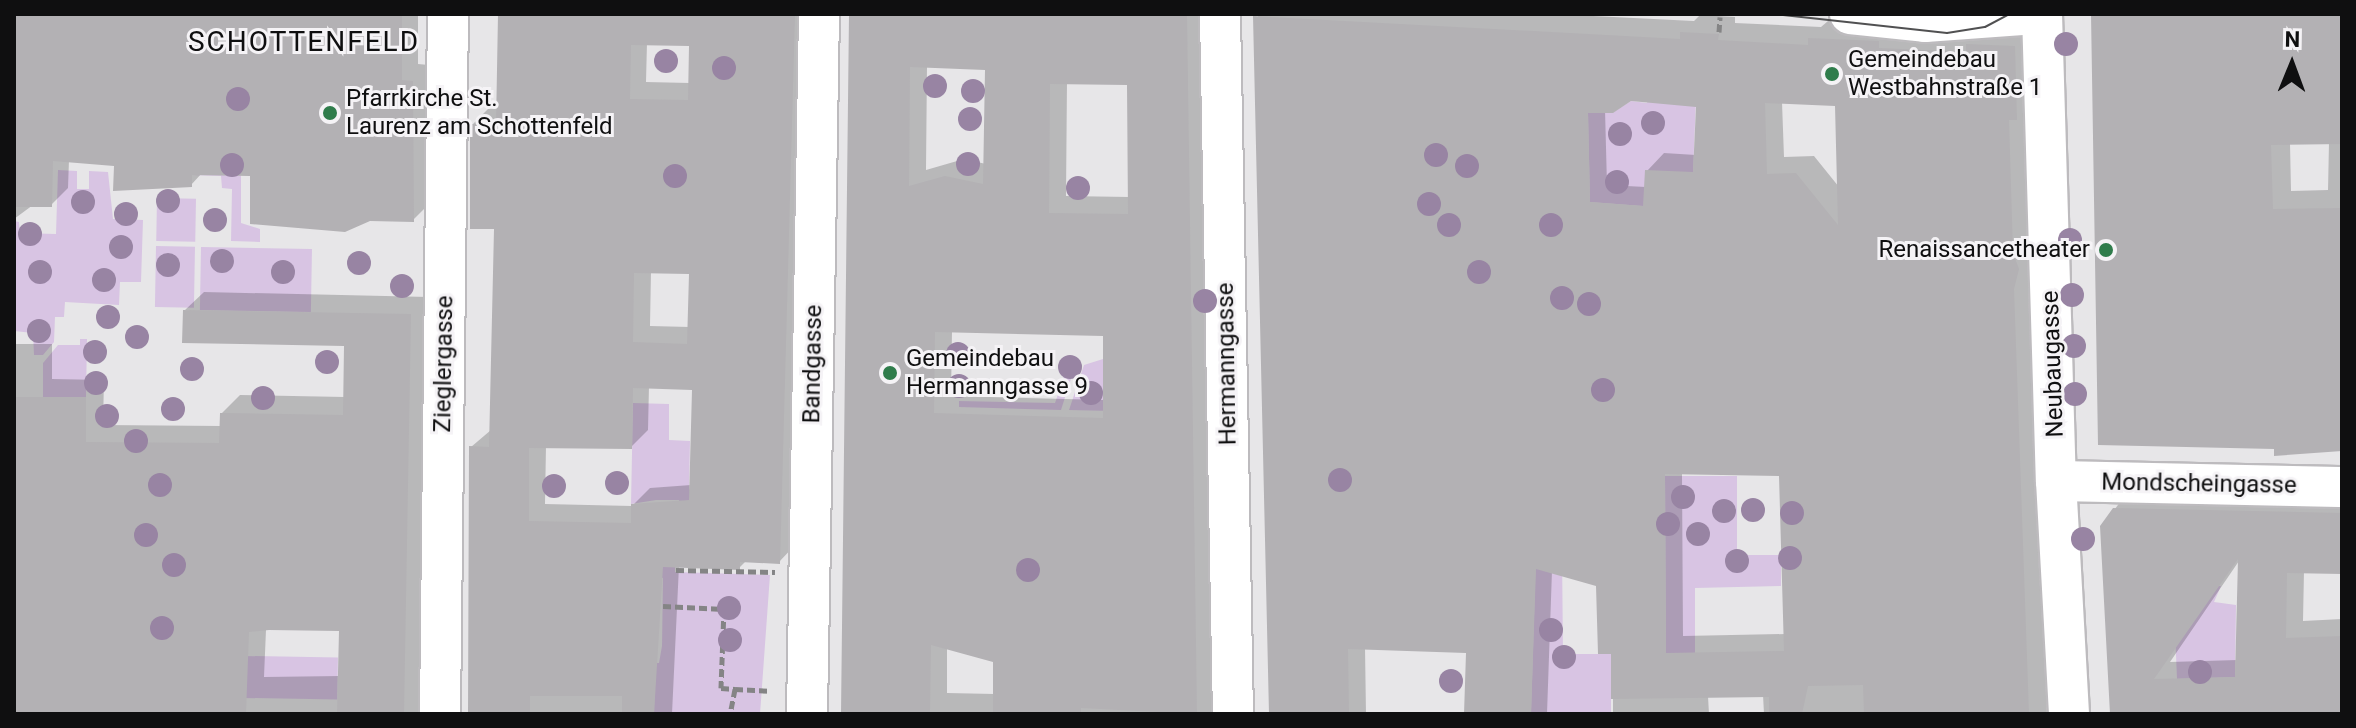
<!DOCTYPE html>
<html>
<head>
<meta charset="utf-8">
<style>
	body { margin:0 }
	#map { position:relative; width:2356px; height:728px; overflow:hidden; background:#e7e6e8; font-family:Roboto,sans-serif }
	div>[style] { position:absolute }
	.green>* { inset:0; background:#d8c4e3; transform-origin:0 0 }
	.shadow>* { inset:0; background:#0003 }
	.building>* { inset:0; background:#b3b1b4 }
	.path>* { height:5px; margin-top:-2.5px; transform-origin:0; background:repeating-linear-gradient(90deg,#848485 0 8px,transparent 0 12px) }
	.roads { filter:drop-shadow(2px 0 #bdbbbe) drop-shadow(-2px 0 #bdbbbe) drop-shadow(0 2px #bdbbbe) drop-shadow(0 -2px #bdbbbe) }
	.minor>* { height:40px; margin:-20px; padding:0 20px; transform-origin:20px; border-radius:20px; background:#fff }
	.tram>* { height:2px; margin:-1px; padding:0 1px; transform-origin:1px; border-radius:1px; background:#515152 }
	.trees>* { width:24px; height:24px; margin:-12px; border-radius:50%; background:#9884a3 }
	.dots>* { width:22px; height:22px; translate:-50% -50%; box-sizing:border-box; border:4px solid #f5f3f6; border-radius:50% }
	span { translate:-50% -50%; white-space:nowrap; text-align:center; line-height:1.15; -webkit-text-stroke:6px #f5f3f6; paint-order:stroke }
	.poi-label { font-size:24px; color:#0f0f10 }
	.left { translate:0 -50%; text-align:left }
	.right { translate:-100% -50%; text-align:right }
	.street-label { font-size:24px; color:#0f0f10 }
	.quarter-label { font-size:28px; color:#0f0f10; letter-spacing:2px }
	.frame { position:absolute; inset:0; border:16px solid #0f0f10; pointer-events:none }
	.north { position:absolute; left:2252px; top:24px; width:80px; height:80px; -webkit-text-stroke:6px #f5f3f6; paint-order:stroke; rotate:1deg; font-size:22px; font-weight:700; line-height:32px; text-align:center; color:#0f0f10 }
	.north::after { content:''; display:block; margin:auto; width:28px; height:36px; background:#0f0f10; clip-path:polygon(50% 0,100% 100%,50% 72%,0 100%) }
</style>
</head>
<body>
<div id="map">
	<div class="green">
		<i style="clip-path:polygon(1648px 97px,1696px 99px,1693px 172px,1643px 206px,1590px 202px,1588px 113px,1612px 113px,1631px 101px,1647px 103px)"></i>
		<i style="clip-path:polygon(241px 160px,241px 223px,260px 229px,260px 242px,231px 241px,232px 189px,222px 188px,221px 176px,192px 175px)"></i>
		<i style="clip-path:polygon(58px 170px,77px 171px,77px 189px,89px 189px,89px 171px,108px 172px,113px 219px,143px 220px,141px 282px,120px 282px,119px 305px,65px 302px,64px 317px,55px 317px,54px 342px,43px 355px,34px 355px,33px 333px,14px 331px,14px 221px,19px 222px,20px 233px,56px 234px)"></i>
		<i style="left:157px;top:198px;width:39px;height:43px;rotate:1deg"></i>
		<i style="left:156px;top:246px;width:39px;height:61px;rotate:1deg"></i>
		<i style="left:201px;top:247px;width:111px;height:63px;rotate:1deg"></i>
		<i style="clip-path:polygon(80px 339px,87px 339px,86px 397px,43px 397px,43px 363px,58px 345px,80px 345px)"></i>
		<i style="clip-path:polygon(1103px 359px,1103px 402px,1114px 411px,1069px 410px,1084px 365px)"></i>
		<i style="clip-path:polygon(1069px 361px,1076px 363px,1061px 410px,959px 407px,959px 401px,1055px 403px)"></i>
		<i style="clip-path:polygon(633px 403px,669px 404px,669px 440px,690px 441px,689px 488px,695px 504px,680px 508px,679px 500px,656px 500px,631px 504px)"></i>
		<i style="clip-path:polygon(1665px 476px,1737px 476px,1737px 555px,1781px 555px,1781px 586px,1695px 588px,1695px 653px,1666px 653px)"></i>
		<i style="clip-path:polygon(1536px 552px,1562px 552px,1563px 654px,1611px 654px,1611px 714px,1531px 714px)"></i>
		<i style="clip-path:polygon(658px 563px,675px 565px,675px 572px,770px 575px,760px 714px,654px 714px,655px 669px,639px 663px,659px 663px,662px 646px,663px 578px,658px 577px)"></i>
		<i style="clip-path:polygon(2209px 586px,2221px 586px,2214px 602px,2236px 605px,2235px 677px,2177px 679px,2175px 631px)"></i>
		<i style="left:76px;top:653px;width:262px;height:42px;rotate:1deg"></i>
	</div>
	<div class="shadow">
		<i style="clip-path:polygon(14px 14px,418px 14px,418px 64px,429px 65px,430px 203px,413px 220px,252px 174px,202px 173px,191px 185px,116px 164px,69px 160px,68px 188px,51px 205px,33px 205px,14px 219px)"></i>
		<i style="clip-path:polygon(evenodd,500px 14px,810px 14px,796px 544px,779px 562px,747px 560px,739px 568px,679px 566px,672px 714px,470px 714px,471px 447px,491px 430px,496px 227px,472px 125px,489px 108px,499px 108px,500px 14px,647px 43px,691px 44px,690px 83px,646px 82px,647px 43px,500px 14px,651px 271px,691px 272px,690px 327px,650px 326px,651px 271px,500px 14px,649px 386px,694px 388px,691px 485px,650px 488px,632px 506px,545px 504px,546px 446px,631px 447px,648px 430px,649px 386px)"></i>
		<i style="clip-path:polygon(evenodd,851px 14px,1204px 14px,1214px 714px,843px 714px,851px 14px,927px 66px,987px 68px,986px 164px,964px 159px,926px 170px,927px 66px,851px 14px,1067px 82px,1129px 83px,1130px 197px,1066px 196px,1067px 82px,851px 14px,952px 331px,1105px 334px,1105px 400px,951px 396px,952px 331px,851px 14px,947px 648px,995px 660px,995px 694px,947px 693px,947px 648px)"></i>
		<i style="clip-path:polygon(evenodd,1258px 14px,1553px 14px,1694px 21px,1700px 15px,1735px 17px,1735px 23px,1821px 27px,1828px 21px,2032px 29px,2036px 462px,2047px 714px,1764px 714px,1763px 695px,1708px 696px,1709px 714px,1613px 714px,1613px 652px,1598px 584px,1552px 571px,1547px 714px,1466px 714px,1468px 651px,1365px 647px,1366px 714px,1271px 714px,1258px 14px,1630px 99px,1699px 105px,1696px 155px,1664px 153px,1647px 171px,1646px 187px,1607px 185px,1605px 109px,1620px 108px,1630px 99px,1258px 14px,1782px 102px,1837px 104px,1839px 187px,1814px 156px,1784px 157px,1782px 102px,1258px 14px,1682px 473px,1781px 474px,1785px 634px,1683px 636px,1682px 473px)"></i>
		<i style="clip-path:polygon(evenodd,2093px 14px,2342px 14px,2342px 449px,2276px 454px,2093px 14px,2329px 142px,2328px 190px,2291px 191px,2290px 143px,2329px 142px)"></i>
		<i style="clip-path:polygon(evenodd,204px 292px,429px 297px,421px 714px,14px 714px,14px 344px,52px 344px,52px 379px,104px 380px,103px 425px,222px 426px,222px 413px,240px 395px,345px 397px,346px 344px,185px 310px,204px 292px,341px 629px,340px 676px,264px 677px,266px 630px,341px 629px)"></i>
		<i style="clip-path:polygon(evenodd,2127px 493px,2342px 496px,2342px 572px,2304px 571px,2303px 621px,2342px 619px,2342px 714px,2115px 714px,2102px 526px,2127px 493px,2239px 561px,2237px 660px,2170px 662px,2239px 561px)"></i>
	</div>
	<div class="building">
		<i style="clip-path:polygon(14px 14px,402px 14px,402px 80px,413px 81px,414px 222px,370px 221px,345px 232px,250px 224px,250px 176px,192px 175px,192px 187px,113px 191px,114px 166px,53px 161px,52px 207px,14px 207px)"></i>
		<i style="clip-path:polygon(evenodd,498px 14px,795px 14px,780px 564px,740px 562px,740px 570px,663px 567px,654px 714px,622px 714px,622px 696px,530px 696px,530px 714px,468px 714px,469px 446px,489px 447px,494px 229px,470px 229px,470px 124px,496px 125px,498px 14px,631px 45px,689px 46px,688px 100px,630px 99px,631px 45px,498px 14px,634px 273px,689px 274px,687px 344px,633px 342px,634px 273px,498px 14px,633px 388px,692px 390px,689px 500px,631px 504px,631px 523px,529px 521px,529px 448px,632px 449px,633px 388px)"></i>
		<i style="clip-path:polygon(evenodd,849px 14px,1187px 14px,1197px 714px,1081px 708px,1081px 714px,993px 714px,993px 662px,931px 645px,930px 714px,841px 714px,849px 14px,910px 67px,985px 70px,983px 184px,945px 176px,909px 186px,910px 67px,849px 14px,1050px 84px,1127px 85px,1128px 214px,1049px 213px,1050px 84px,849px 14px,935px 332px,1103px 336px,1103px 418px,934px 413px,935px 332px)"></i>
		<i style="clip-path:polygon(2091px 14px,2342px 14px,2342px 144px,2271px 145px,2273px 209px,2342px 208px,2342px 451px,2274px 456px,2274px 449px,2098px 445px)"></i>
		<i style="clip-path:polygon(evenodd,1253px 16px,1680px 39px,1680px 32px,1719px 34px,1718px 40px,1808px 45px,1808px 38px,1879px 41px,1879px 48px,1966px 52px,1966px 44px,2015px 46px,2017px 120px,2009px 120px,2013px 253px,2019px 269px,2014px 289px,2029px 714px,1864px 714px,1863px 685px,1808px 686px,1802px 714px,1769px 714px,1769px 697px,1611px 699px,1611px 654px,1598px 654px,1596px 586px,1536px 569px,1531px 714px,1464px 714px,1466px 653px,1348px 649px,1349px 714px,1269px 714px,1253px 16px,1631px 101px,1696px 107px,1693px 172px,1645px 170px,1643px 206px,1590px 202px,1588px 113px,1613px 113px,1631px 101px,1253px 16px,1765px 103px,1835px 106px,1838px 225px,1796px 173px,1767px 174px,1765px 103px,1253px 16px,1665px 474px,1779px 476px,1784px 651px,1666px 653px,1665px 474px)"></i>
		<i style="clip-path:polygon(183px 310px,411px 314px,404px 714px,337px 714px,339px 631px,269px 630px,249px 632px,246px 714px,16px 714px,14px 397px,86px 397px,86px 442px,219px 443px,220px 413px,343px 415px,344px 346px,182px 343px)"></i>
		<i style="clip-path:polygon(evenodd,2113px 508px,2342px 513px,2342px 574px,2287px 573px,2286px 638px,2342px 636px,2342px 714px,2110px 714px,2100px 526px,2113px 508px,2238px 559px,2235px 677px,2154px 679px,2238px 559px)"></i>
	</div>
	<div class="path">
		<i style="left:1719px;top:32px;width:15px;rotate:-86deg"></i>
		<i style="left:676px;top:570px;width:99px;rotate:1.2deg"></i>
		<i style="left:663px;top:606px;width:61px;rotate:2.8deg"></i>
		<i style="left:724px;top:609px;width:79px;rotate:92.2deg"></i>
		<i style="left:721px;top:688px;width:14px;rotate:4deg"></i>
		<i style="left:735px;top:689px;width:25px;rotate:101deg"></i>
		<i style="left:735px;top:689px;width:35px;rotate:3deg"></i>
	</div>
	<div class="roads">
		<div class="minor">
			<i style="left:1220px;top:14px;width:700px;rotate:88.94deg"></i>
			<i style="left:1850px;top:14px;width:75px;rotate:6.1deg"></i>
			<i style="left:1925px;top:22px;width:111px;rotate:-4.1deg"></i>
			<i style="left:2042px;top:14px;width:467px;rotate:88.3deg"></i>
			<i style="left:2056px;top:481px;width:233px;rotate:86.8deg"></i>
			<i style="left:2056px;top:481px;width:286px;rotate:1.2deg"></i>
			<i style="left:440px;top:714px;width:700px;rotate:-89.35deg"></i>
			<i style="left:807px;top:714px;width:700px;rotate:-89.02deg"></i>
		</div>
	</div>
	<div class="tram">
		<i style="left:1774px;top:14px;width:174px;rotate:6.3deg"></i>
		<i style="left:1947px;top:33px;width:38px;rotate:-9deg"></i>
		<i style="left:1985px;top:27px;width:27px;rotate:-28deg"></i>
		<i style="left:1914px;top:14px;width:54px"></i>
	</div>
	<div class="trees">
		<i style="left:2066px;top:44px"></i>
		<i style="left:666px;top:61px"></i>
		<i style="left:724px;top:68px"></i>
		<i style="left:935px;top:86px"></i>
		<i style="left:973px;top:91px"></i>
		<i style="left:238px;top:99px"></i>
		<i style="left:970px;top:119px"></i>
		<i style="left:1653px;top:123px"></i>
		<i style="left:1620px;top:134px"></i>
		<i style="left:1436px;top:155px"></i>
		<i style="left:968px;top:164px"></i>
		<i style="left:232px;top:165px"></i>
		<i style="left:1467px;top:166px"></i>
		<i style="left:675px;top:176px"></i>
		<i style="left:1617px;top:182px"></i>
		<i style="left:1078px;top:188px"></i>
		<i style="left:168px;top:201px"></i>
		<i style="left:83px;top:202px"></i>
		<i style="left:1429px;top:204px"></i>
		<i style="left:126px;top:214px"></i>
		<i style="left:215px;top:220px"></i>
		<i style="left:1449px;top:225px"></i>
		<i style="left:1551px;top:225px"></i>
		<i style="left:30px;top:234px"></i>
		<i style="left:2070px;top:240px"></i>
		<i style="left:121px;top:247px"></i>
		<i style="left:222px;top:261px"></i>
		<i style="left:359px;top:263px"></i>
		<i style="left:168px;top:265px"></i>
		<i style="left:40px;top:272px"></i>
		<i style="left:283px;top:272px"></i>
		<i style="left:1479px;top:272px"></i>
		<i style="left:104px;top:280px"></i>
		<i style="left:402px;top:286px"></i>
		<i style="left:2072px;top:295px"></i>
		<i style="left:1562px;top:298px"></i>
		<i style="left:1205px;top:301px"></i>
		<i style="left:1589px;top:304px"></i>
		<i style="left:108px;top:317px"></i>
		<i style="left:39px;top:331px"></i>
		<i style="left:137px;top:337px"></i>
		<i style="left:2074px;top:346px"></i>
		<i style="left:95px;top:352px"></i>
		<i style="left:958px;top:354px"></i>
		<i style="left:327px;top:362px"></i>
		<i style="left:1070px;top:367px"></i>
		<i style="left:192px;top:369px"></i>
		<i style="left:96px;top:383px"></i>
		<i style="left:959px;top:386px"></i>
		<i style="left:1603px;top:390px"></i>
		<i style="left:1091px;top:393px"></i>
		<i style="left:2075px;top:394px"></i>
		<i style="left:263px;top:398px"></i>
		<i style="left:173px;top:409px"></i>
		<i style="left:107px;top:416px"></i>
		<i style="left:136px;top:441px"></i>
		<i style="left:1340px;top:480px"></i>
		<i style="left:617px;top:483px"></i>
		<i style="left:160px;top:485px"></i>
		<i style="left:554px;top:486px"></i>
		<i style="left:1683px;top:497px"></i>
		<i style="left:1753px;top:510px"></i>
		<i style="left:1724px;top:511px"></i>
		<i style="left:1792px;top:513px"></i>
		<i style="left:1668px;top:524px"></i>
		<i style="left:1698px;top:534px"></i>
		<i style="left:146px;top:535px"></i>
		<i style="left:2083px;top:539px"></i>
		<i style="left:1790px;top:558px"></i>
		<i style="left:1737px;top:561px"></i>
		<i style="left:174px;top:565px"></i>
		<i style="left:1028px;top:570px"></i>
		<i style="left:729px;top:608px"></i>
		<i style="left:162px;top:628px"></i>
		<i style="left:1551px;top:630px"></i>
		<i style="left:730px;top:640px"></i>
		<i style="left:1564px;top:657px"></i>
		<i style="left:2200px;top:672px"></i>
		<i style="left:1451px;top:681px"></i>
	</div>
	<div class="dots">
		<i style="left:1832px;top:74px;background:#2f7c4b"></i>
		<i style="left:330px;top:113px;background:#2f7c4b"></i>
		<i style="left:2106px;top:250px;background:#2f7c4b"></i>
		<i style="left:890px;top:373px;background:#2f7c4b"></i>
	</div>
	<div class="poi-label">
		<span class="left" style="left:1848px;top:74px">Gemeindebau<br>Westbahnstraße 1</span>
		<span class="left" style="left:346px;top:113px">Pfarrkirche St.<br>Laurenz am Schottenfeld</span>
		<span class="right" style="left:2090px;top:250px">Renaissancetheater</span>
		<span class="left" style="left:906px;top:373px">Gemeindebau<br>Hermanngasse 9</span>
	</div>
	<div class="street-label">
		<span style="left:444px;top:364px;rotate:-89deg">Zieglergasse</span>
		<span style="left:813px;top:364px;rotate:-89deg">Bandgasse</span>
		<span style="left:1227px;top:364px;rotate:-91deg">Hermanngasse</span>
		<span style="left:2053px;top:364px;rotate:-92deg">Neubaugasse</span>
		<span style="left:2199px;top:484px;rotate:1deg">Mondscheingasse</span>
	</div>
	<div class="quarter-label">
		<span style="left:304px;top:42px">SCHOTTENFELD</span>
	</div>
	<div class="frame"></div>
	<div class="north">N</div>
</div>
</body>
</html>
